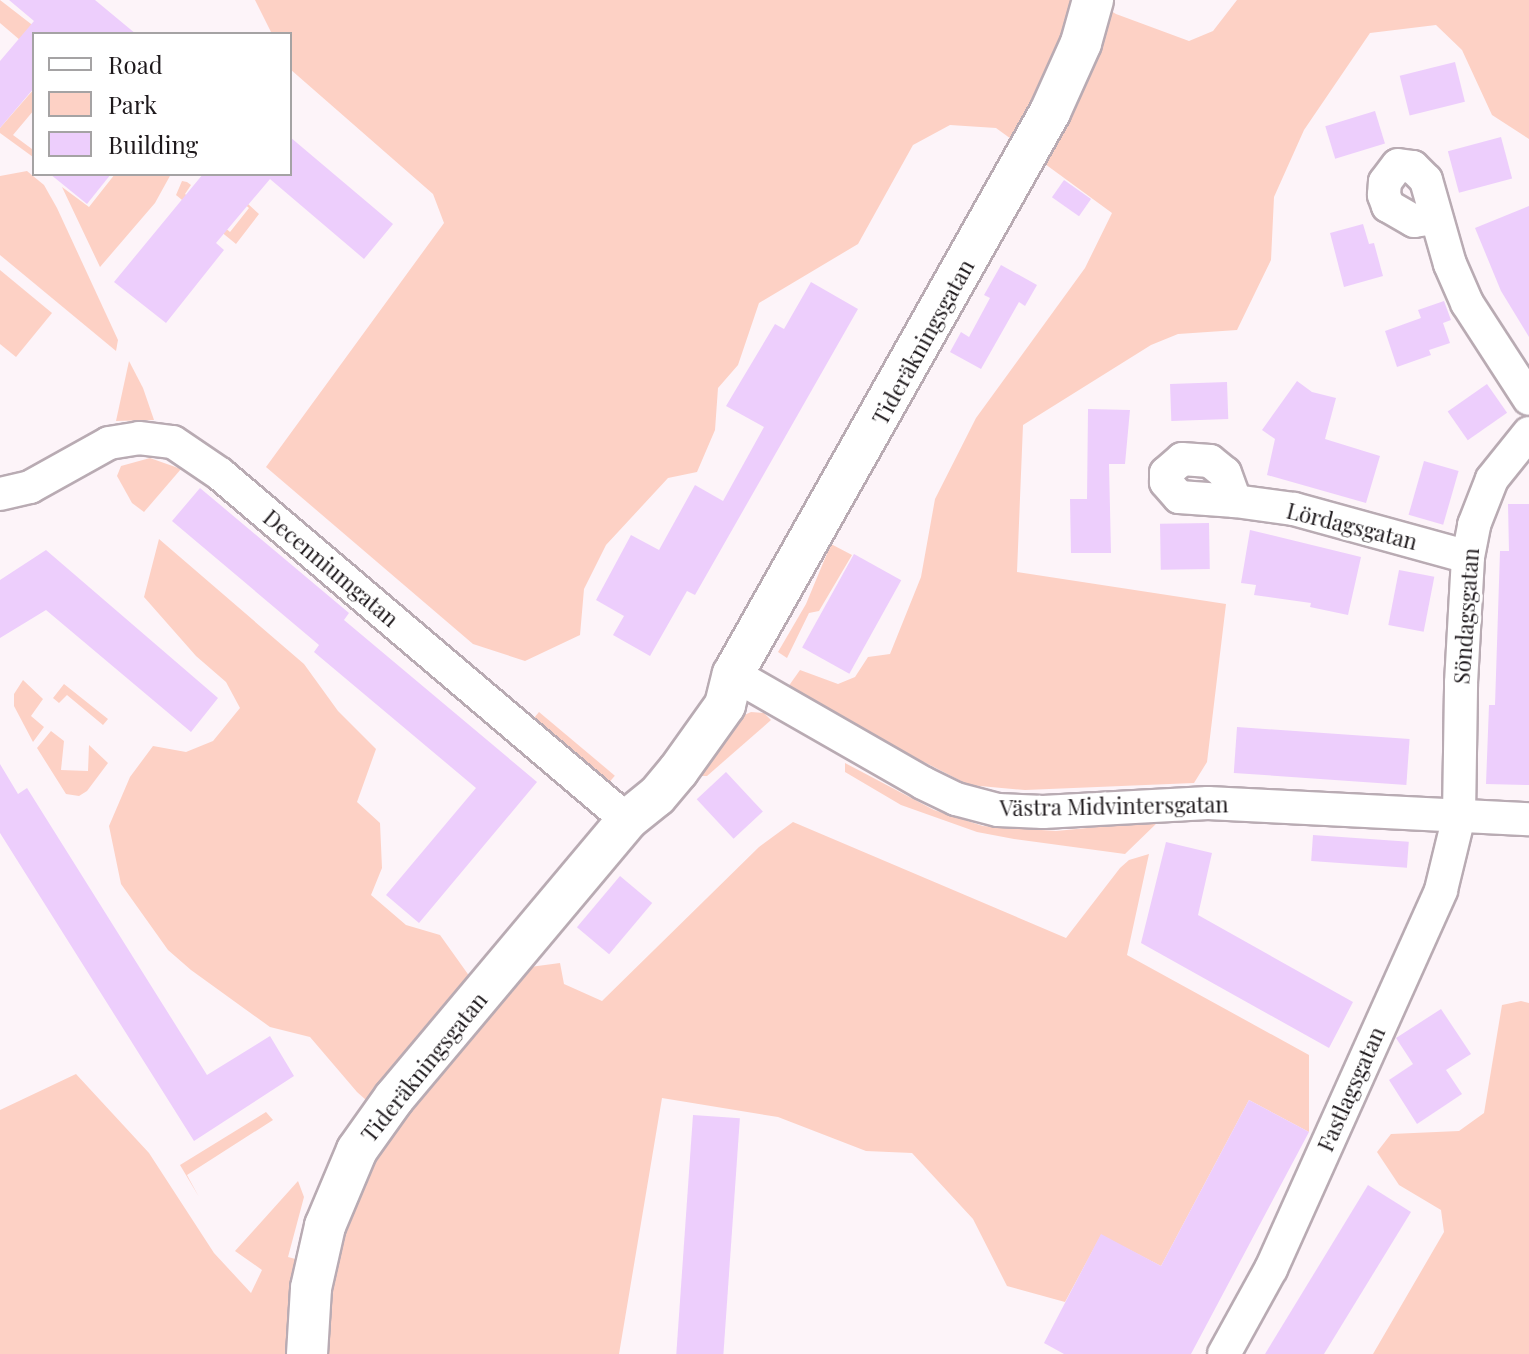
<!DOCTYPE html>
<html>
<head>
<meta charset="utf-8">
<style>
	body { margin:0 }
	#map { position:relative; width:1529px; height:1354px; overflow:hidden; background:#fdf4f9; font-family:"Playfair Display",serif }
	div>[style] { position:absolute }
	.green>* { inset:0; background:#fdd1c5; transform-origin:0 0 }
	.building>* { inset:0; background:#edcefc; transform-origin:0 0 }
	.roads { filter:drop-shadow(2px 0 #b9abb3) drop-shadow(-2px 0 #b9abb3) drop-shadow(0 2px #b9abb3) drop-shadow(0 -2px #b9abb3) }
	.minor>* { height:32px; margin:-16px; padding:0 16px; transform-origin:16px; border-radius:16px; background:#fff }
	.tertiary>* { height:40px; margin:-20px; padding:0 20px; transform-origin:20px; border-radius:20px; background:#fff }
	span { translate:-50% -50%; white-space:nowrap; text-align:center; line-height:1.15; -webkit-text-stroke:6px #fff; paint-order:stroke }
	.street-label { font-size:22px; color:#1e191c }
	.legend { position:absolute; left:32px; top:32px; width:260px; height:144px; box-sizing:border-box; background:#fff; border:2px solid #a5a3a4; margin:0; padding:10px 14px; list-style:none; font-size:24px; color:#1e191c }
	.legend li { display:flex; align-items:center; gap:16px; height:40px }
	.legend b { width:40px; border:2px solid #a5a3a4 }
</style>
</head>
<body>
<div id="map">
	<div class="green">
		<i style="clip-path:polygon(0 0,44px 34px,34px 34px,34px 52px,0 23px)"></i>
		<i style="clip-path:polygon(255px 0,1105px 0,1103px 6px,1116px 14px,1189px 41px,1213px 31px,1237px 0,1529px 0,1529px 139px,1492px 115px,1462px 50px,1436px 25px,1370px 33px,1304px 130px,1274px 197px,1271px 260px,1237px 330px,1178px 334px,1151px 345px,1023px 425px,1017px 572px,1226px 604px,1207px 762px,1194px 783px,1025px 790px,969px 785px,924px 762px,921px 766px,788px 687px,800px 670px,838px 684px,855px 677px,868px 657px,890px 654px,921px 577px,935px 499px,976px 418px,1085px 268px,1112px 213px,996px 128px,950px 125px,913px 145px,858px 244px,759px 303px,738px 365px,718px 388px,715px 430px,697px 472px,668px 478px,606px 545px,584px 589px,580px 635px,525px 661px,473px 644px,266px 467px,444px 223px,433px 194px,290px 69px,290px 34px,272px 34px)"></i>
		<i style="clip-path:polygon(34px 89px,34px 110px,13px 135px,32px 149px,33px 157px,0 133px,0 128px)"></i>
		<i style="clip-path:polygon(27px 171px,44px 185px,57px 208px,118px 340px,116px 351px,0 255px,0 176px)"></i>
		<i style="clip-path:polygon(115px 174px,171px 174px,155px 203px,100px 267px,62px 187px,89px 207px)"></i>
		<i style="clip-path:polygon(209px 174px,215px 174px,259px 214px,236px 244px,176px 195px,182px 181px,187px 182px,191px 185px,185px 194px,230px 232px,249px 208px)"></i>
		<i style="clip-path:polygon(0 270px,52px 313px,16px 357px,0 344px)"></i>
		<i style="clip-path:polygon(129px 361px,143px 388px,154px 420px,116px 421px)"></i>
		<i style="clip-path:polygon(150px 458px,181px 469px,144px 512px,132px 503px,117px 476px,121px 466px)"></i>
		<i style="clip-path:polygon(159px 539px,304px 664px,338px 711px,376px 749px,357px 802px,380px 823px,382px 868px,371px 895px,406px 925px,440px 935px,490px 1005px,530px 967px,560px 963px,564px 984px,602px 1001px,759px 847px,793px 822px,1066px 938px,1120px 868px,1129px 860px,1149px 854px,1127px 955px,1309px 1055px,1309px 1132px,1249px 1100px,1161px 1266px,1101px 1235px,1065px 1302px,1007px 1286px,973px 1219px,912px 1153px,866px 1151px,778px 1117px,662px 1098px,619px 1354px,0 1354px,0 1110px,76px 1074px,149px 1153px,214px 1253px,251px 1293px,262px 1270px,235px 1251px,298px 1181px,304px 1197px,288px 1257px,332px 1269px,365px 1172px,394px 1125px,357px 1092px,310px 1037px,270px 1027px,191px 970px,168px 950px,121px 884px,109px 826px,130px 777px,153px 746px,186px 752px,213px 741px,240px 708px,226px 682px,196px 656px,144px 597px)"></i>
		<i style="clip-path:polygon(831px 544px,852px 555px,819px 611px,809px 613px,787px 658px,778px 652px,806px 604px)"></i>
		<i style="clip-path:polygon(23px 680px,43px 699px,31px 716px,44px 727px,33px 742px,14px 706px,14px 694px)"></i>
		<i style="clip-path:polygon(64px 684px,108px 719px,103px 725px,67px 695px,59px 703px,53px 698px)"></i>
		<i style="left:539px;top:712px;width:99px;height:9px;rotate:40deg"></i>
		<i style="clip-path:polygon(751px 712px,764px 713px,771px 720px,707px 776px,693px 776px,740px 717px)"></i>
		<i style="clip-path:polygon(51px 731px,64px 741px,61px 770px,88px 771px,89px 745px,108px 763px,87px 791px,79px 796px,66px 794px,37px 748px)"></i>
		<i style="clip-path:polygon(845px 763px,934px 810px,983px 826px,1056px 831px,1159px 821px,1125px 854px,1014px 839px,977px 832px,901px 805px,845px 772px)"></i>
		<i style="clip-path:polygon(1521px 1001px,1529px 1003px,1529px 1354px,1373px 1354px,1444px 1232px,1441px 1210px,1399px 1185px,1377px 1152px,1391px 1134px,1459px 1131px,1484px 1113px,1502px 1005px)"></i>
		<i style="clip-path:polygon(266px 1112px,273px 1120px,187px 1175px,199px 1197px,180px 1165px)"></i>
	</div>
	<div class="building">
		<i style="clip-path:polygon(9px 0,95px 0,136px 34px,34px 34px,34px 88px,0 128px,0 61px,34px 21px)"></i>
		<i style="left:1455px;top:62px;width:41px;height:57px;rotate:76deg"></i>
		<i style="left:1375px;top:111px;width:34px;height:52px;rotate:73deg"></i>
		<i style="clip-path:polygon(290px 137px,393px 224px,364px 259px,270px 179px,216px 243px,224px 250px,166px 323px,114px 282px,203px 174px,290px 174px)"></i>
		<i style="left:1501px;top:137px;width:43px;height:55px;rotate:75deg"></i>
		<i style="clip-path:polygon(50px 174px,111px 174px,87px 204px)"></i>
		<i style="left:1064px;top:180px;width:33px;height:21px;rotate:35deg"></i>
		<i style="clip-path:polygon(1529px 206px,1529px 337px,1501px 291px,1475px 228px)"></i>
		<i style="clip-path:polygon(1363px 224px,1369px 244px,1374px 243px,1383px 276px,1344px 287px,1330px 233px)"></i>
		<i style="clip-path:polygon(1001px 265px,1037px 285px,1025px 306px,1019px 302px,981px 369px,950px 352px,961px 332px,969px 337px,990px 298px,984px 295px)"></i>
		<i style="clip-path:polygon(811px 282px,858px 309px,695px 595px,687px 591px,650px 656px,613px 635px,624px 616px,596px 600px,631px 535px,659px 550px,695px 485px,723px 501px,764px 427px,726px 406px,775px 324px,784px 329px)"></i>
		<i style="clip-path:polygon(1444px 301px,1451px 320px,1443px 323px,1450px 343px,1429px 350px,1431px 355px,1397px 367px,1385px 331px,1421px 318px,1418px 310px)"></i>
		<i style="clip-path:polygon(1297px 381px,1312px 392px,1336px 398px,1325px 439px,1380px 456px,1366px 503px,1267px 475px,1275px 439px,1262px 430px)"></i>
		<i style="left:1227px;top:382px;width:37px;height:57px;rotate:88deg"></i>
		<i style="left:1487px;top:384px;width:35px;height:48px;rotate:55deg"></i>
		<i style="clip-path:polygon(1088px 409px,1130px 410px,1125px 464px,1109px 464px,1111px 553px,1071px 553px,1070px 499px,1087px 499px)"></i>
		<i style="left:1424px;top:461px;width:36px;height:56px;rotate:16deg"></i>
		<i style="clip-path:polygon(200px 488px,349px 613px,344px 620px,537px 782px,419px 923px,386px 895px,476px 788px,314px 652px,319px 645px,172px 521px)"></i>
		<i style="clip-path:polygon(1508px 504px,1529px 504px,1529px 785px,1486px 784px,1489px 705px,1495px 705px,1500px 551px,1509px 551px)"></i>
		<i style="left:1209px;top:523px;width:46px;height:49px;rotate:89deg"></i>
		<i style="clip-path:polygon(1250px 530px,1361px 557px,1348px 615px,1310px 607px,1311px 603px,1254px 595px,1256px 585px,1241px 583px)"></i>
		<i style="clip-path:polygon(46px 550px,218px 698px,191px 732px,46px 610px,0 638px,0 580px)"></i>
		<i style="left:854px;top:554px;width:54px;height:107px;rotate:29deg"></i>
		<i style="left:1399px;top:570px;width:36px;height:56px;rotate:11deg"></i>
		<i style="left:1237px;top:727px;width:173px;height:46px;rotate:4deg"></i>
		<i style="clip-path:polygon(0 764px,18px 794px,27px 788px,207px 1075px,270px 1036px,294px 1076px,194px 1141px,0 833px)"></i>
		<i style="left:726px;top:772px;width:54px;height:40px;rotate:47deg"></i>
		<i style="left:1313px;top:835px;width:96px;height:26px;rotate:4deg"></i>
		<i style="clip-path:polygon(1166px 842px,1212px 853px,1198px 915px,1353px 1002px,1329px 1048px,1141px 943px)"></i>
		<i style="left:620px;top:876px;width:42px;height:67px;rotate:40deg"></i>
		<i style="clip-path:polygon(1441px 1009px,1471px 1054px,1446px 1070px,1462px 1094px,1417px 1124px,1389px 1080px,1413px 1064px,1396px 1038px)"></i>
		<i style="clip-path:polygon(1249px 1100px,1309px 1132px,1191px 1354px,1064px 1354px,1044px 1343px,1101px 1234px,1161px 1266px)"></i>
		<i style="left:693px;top:1115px;width:47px;height:240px;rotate:4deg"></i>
		<i style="clip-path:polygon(1368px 1185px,1411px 1212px,1324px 1354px,1265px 1354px)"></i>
	</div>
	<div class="roads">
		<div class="minor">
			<i style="left:1435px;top:218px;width:21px;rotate:172deg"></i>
			<i style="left:1414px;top:221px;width:30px;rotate:-150deg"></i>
			<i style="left:1388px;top:206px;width:12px;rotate:-110deg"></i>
			<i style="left:1384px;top:195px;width:13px;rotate:-86deg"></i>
			<i style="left:1385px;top:182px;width:21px;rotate:-53deg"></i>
			<i style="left:1398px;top:165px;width:15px;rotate:8deg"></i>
			<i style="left:1413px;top:167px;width:18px;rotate:45deg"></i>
			<i style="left:1426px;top:180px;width:87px;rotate:74.1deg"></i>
			<i style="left:1450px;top:264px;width:43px;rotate:66.4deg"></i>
			<i style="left:1467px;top:303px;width:114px;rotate:57.1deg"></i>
			<i style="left:0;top:494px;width:31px;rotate:-13deg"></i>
			<i style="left:30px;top:487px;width:90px;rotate:-29.1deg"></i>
			<i style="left:109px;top:443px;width:30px;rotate:-9deg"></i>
			<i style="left:139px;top:438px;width:34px;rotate:7deg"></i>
			<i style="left:173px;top:442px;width:57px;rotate:34.2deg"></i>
			<i style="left:220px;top:474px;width:534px;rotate:40.37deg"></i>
			<i style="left:1235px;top:501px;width:56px;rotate:-175.9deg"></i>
			<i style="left:1179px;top:497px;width:20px;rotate:-131deg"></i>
			<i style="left:1166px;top:482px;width:9px;rotate:-90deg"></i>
			<i style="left:1166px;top:473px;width:21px;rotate:-41deg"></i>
			<i style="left:1182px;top:459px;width:28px;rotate:4deg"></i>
			<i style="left:1210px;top:461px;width:19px;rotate:39deg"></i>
			<i style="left:1225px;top:473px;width:30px;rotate:70deg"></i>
			<i style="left:1235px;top:501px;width:60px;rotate:7.7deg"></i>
			<i style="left:1294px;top:509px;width:180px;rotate:15.4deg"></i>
			<i style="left:733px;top:674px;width:219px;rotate:29.8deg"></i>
			<i style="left:923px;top:783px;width:37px;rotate:26deg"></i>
			<i style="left:956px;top:799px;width:43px;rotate:14.7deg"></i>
			<i style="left:998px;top:810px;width:45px;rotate:2.5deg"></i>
			<i style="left:1043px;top:812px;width:165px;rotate:-3.1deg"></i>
			<i style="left:1208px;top:803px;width:321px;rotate:2.9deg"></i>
			<i style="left:1224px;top:1354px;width:97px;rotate:-61.1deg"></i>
			<i style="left:1271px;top:1269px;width:415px;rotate:-65.8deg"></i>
			<i style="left:1441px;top:890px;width:76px;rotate:-76.3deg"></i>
			<i style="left:1459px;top:816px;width:133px;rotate:-89.1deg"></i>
			<i style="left:1461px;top:683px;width:126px;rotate:-86.8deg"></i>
			<i style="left:1468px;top:557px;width:33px;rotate:-79deg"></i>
			<i style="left:1474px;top:525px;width:49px;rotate:-68.6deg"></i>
			<i style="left:1492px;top:479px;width:59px;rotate:-51.2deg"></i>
		</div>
		<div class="tertiary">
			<i style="left:307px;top:1354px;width:66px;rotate:-86.5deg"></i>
			<i style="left:311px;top:1288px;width:64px;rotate:-77.3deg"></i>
			<i style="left:325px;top:1226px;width:82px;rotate:-67.2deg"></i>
			<i style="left:357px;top:1150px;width:64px;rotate:-54.6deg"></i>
			<i style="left:394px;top:1098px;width:363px;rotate:-50deg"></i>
			<i style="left:627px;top:820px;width:38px;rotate:-39deg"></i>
			<i style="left:657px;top:796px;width:33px;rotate:-50deg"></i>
			<i style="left:678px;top:771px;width:81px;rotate:-54.5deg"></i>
			<i style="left:725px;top:705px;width:32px;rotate:-76deg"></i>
			<i style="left:733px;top:674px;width:645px;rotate:-60.57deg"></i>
			<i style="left:1050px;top:112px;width:76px;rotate:-65.8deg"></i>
			<i style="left:1081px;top:43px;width:45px;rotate:-74.4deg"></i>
		</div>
	</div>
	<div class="street-label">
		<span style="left:923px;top:342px;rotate:-61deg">Tideräkningsgatan</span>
		<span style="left:1352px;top:526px;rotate:14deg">Lördagsgatan</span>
		<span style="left:331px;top:568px;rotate:40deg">Decenniumgatan</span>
		<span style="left:1466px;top:616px;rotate:-86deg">Söndagsgatan</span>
		<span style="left:1114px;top:806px;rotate:-1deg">Västra Midvintersgatan</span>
		<span style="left:424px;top:1067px;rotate:-51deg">Tideräkningsgatan</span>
		<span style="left:1351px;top:1089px;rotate:-66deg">Fastlagsgatan</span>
	</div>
	<ul class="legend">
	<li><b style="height:10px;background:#fff"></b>Road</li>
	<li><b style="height:22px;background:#fdd1c5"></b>Park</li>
	<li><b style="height:22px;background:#edcefc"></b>Building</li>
	</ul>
</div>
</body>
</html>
